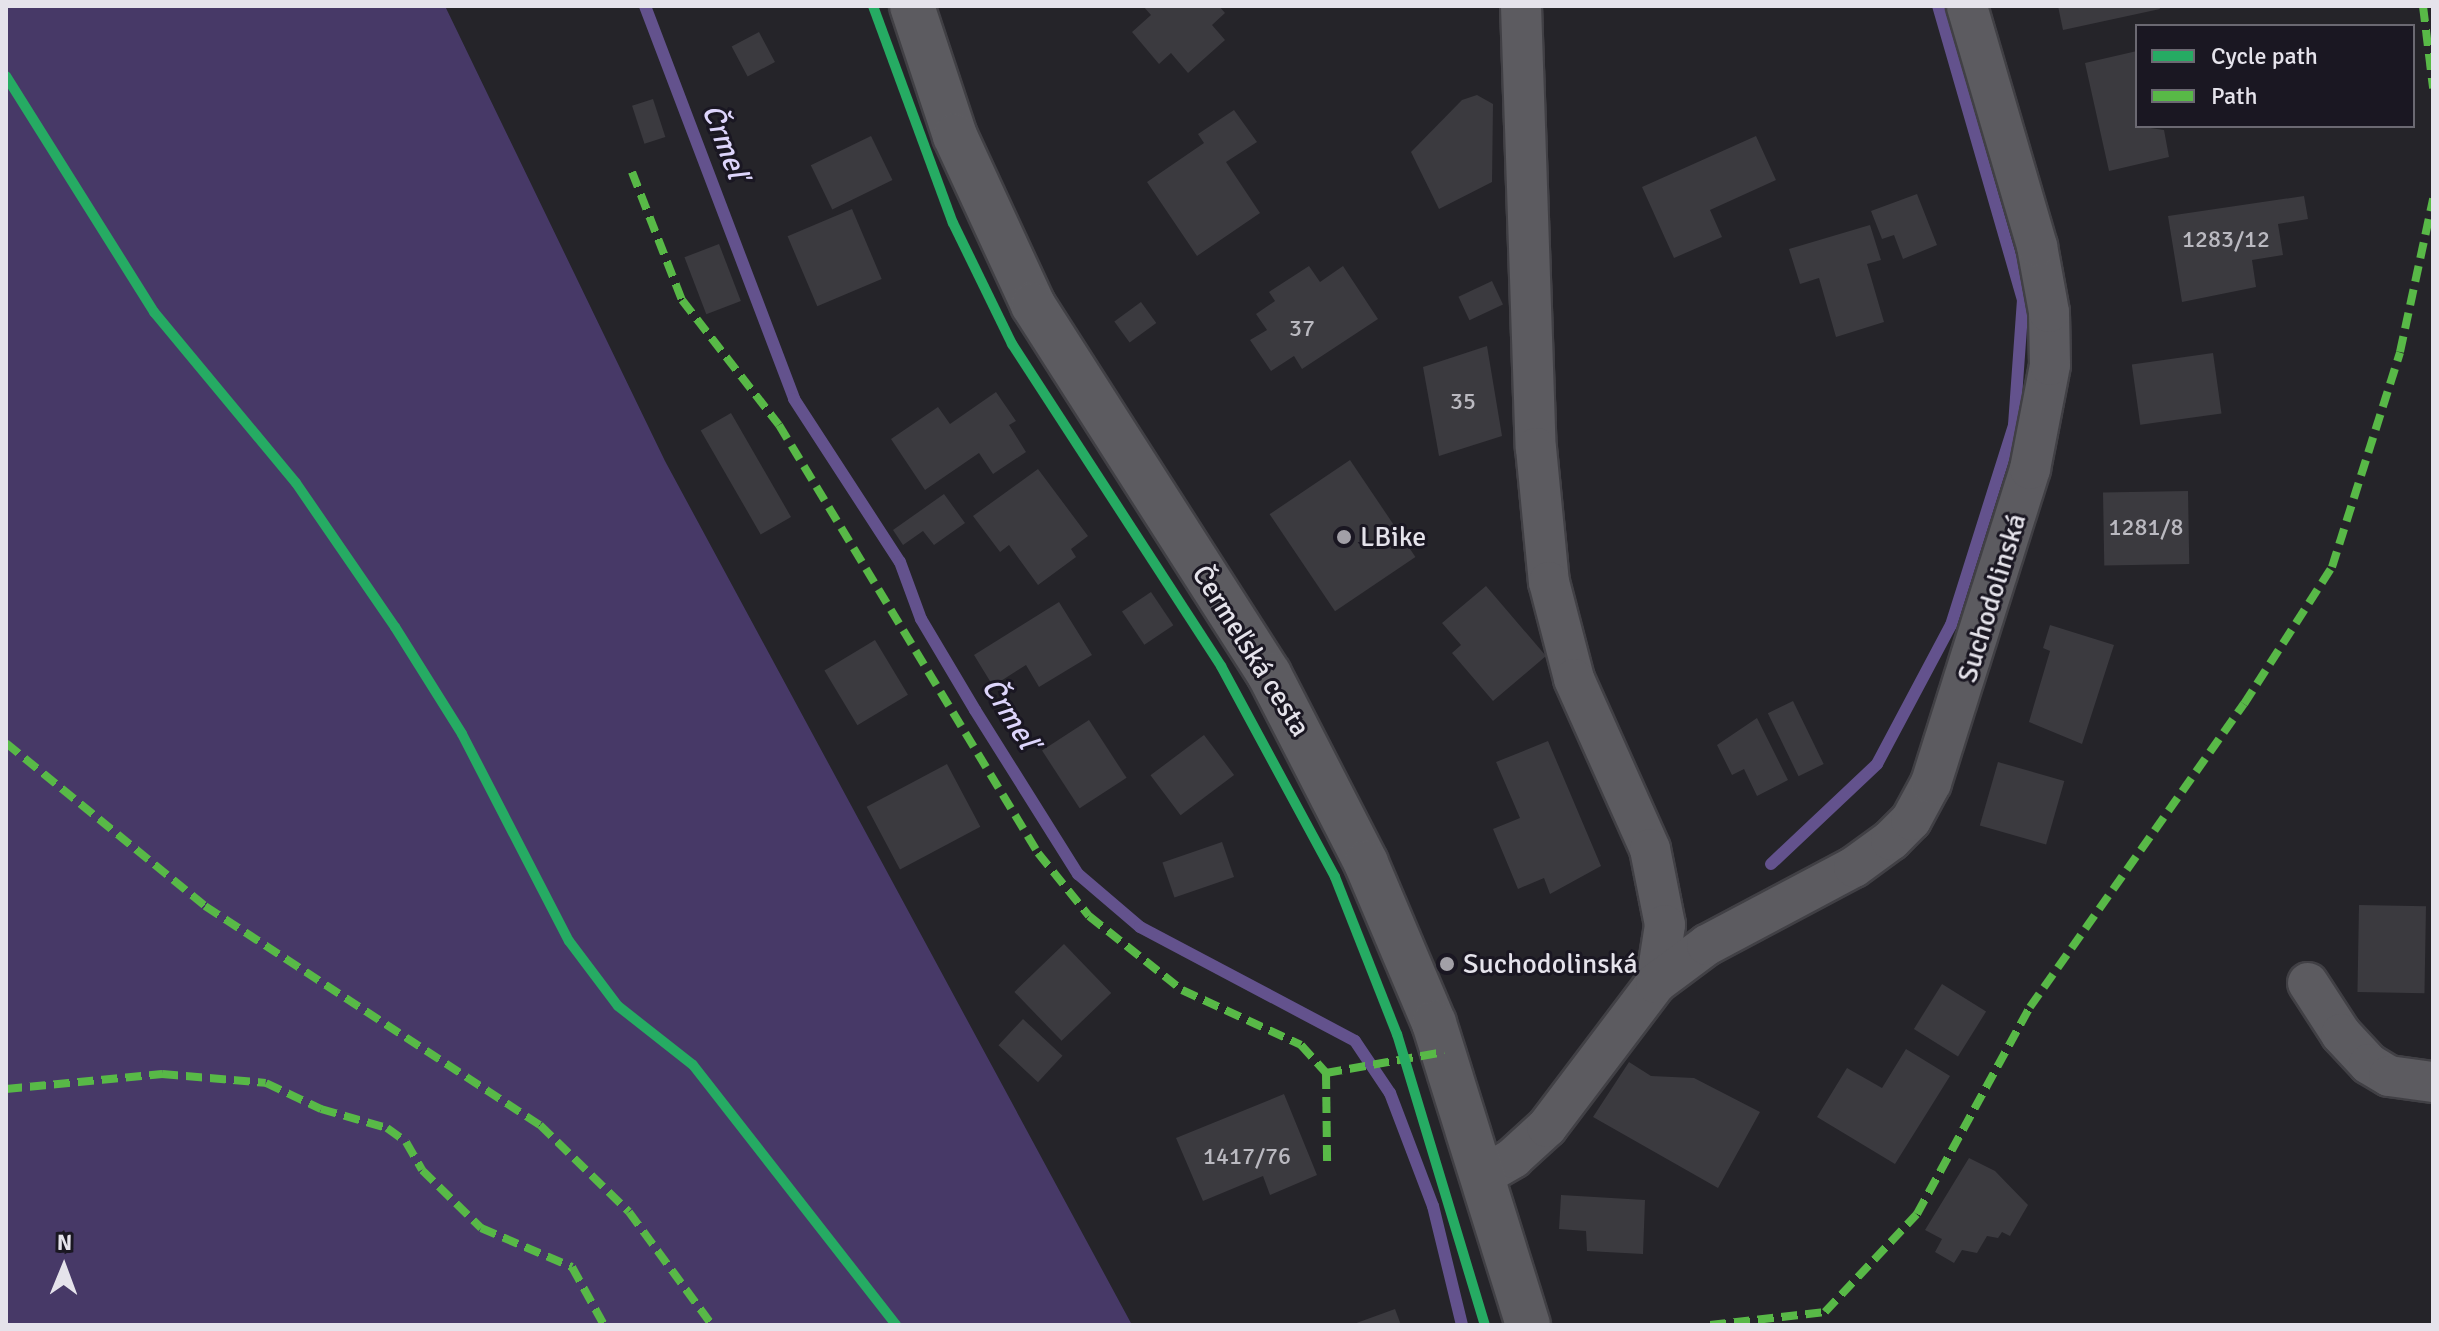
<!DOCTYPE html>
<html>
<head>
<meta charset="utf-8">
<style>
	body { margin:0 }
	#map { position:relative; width:2439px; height:1331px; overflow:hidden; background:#252429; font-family:Signika,sans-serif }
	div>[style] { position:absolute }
	.green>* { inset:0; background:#473967 }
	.stream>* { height:12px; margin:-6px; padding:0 6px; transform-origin:6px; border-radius:6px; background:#63528d }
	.building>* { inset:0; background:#3b3a3f; transform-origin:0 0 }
	.roads { filter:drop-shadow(2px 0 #414045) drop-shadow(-2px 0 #414045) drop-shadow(0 2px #414045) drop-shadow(0 -2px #414045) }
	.street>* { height:40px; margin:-20px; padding:0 20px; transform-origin:20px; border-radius:20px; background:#5c5b60 }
	.secondary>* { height:44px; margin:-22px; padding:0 22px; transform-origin:22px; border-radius:22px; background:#5c5b60 }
	.quiet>* { height:8px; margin-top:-4px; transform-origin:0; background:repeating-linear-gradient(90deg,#58b947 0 16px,transparent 0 24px) }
	.cycleway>* { height:10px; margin:-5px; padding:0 5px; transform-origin:5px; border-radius:5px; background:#26ab63 }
	.dots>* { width:22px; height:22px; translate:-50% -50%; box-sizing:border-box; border:4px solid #1a1722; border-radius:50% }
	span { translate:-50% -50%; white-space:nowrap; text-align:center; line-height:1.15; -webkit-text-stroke:6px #1a1722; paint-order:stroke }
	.number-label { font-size:24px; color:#bab9c0 }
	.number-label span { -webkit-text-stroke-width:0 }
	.poi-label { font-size:28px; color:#e5e3eb }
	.left { translate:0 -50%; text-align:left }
	.street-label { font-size:28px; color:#e5e3eb }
	.water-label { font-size:30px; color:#ddd5fb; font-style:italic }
	.frame { position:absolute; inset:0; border:8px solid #e5e3eb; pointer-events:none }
	.legend { position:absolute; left:2135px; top:24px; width:280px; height:104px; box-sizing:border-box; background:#1a1722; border:2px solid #6b6972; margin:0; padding:10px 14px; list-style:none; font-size:24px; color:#e5e3eb }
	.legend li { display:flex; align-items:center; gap:16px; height:40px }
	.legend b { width:40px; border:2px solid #6b6972 }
	.north { position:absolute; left:24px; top:1227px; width:80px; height:80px; -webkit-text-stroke:6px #1a1722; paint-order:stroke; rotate:1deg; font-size:22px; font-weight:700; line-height:32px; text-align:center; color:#e5e3eb }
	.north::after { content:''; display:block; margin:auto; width:28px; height:36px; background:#e5e3eb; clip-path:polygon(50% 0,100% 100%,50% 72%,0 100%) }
</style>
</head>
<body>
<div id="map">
	<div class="green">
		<i style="clip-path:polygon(6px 6px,445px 6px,665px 461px,1132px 1325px,6px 1325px)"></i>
	</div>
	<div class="stream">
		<i style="left:645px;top:6px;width:420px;rotate:69.2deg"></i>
		<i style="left:794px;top:399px;width:194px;rotate:57deg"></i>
		<i style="left:900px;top:562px;width:61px;rotate:69.8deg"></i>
		<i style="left:921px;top:619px;width:106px;rotate:59.3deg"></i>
		<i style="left:975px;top:710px;width:194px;rotate:57.9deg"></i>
		<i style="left:1078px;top:874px;width:82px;rotate:40.5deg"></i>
		<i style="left:1140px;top:927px;width:243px;rotate:27.9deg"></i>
		<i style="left:1355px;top:1041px;width:63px;rotate:56.1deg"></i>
		<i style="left:1390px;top:1093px;width:121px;rotate:69.2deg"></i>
		<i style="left:1433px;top:1206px;width:122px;rotate:76.3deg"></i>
		<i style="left:1771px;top:864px;width:146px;rotate:-43.3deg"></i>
		<i style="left:1877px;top:764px;width:157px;rotate:-62deg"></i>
		<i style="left:1951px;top:625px;width:210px;rotate:-72.5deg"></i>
		<i style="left:2014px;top:425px;width:125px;rotate:-85.9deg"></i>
		<i style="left:2023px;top:300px;width:306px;rotate:-106.1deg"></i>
	</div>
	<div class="building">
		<i style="clip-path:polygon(1143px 6px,1219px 6px,1225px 13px,1212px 25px,1225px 40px,1188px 73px,1171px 53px,1159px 64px,1132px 32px,1151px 15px)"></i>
		<i style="clip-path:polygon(2058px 6px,2159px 6px,2160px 9px,2063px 30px)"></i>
		<i style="left:759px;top:32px;width:34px;height:31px;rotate:62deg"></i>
		<i style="clip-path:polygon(2137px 51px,2137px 126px,2164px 130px,2169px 157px,2109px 171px,2085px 63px)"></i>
		<i style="clip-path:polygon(1477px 95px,1493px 104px,1492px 182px,1439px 209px,1411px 152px,1462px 100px)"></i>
		<i style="left:653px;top:99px;width:40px;height:22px;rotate:72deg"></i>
		<i style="clip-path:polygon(1234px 110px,1257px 142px,1226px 162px,1260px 213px,1197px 256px,1147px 182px,1204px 143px,1198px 134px)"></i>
		<i style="left:871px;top:136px;width:49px;height:67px;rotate:64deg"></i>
		<i style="clip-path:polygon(1756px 136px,1776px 180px,1710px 210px,1722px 237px,1674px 258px,1642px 187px)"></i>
		<i style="clip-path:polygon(1917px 194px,1937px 245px,1903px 259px,1894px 235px,1882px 239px,1871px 211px)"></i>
		<i style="clip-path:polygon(2304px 196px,2308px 219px,2278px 224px,2283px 255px,2252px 260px,2256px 287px,2182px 302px,2168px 216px)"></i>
		<i style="left:852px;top:209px;width:76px;height:70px;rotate:67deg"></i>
		<i style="clip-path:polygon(1870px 225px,1881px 260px,1867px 264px,1884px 322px,1836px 337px,1819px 278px,1800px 284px,1789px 249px)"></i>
		<i style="left:719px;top:244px;width:61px;height:37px;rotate:69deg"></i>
		<i style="clip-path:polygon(1309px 266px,1320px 282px,1343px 266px,1378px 319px,1302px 369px,1294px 356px,1271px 371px,1250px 340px,1267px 330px,1256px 314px,1275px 301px,1269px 292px)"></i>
		<i style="left:1492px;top:281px;width:26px;height:37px;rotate:65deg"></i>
		<i style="left:1141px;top:302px;width:26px;height:33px;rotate:54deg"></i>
		<i style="clip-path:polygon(1487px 346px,1502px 436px,1439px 456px,1423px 367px)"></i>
		<i style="left:2213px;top:353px;width:61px;height:82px;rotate:82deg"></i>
		<i style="clip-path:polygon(996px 392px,1016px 421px,1009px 425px,1026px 452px,993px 474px,979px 453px,925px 490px,891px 439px,938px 407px,950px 424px)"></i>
		<i style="left:731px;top:413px;width:120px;height:35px;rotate:60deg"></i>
		<i style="left:1350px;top:460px;width:117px;height:97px;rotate:56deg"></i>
		<i style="clip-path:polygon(1038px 469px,1088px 536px,1071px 549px,1076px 557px,1038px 585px,1009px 545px,1000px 552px,973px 516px)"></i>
		<i style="left:2188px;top:491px;width:73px;height:85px;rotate:89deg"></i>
		<i style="clip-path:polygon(944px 494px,965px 523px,934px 545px,923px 531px,903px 545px,893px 530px)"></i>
		<i style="clip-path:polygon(1486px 586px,1546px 656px,1493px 701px,1452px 653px,1461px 645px,1442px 623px)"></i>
		<i style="left:1151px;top:592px;width:40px;height:35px;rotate:56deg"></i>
		<i style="clip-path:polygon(1059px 602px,1092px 655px,1039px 687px,1026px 665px,993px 686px,974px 655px)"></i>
		<i style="clip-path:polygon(2050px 625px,2114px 645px,2082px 744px,2029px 722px,2050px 651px,2043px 648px)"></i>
		<i style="left:875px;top:640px;width:64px;height:59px;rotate:59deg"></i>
		<i style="left:1793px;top:701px;width:70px;height:28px;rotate:64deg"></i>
		<i style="clip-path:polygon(1757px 718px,1788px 780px,1757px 796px,1744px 769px,1732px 775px,1717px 745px)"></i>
		<i style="left:1089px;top:720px;width:69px;height:56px;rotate:57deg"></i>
		<i style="left:1204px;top:735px;width:50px;height:67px;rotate:53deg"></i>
		<i style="clip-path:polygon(1548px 741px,1601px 866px,1550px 894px,1544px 878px,1518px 889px,1493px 829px,1520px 818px,1496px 762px)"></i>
		<i style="left:1998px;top:762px;width:69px;height:66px;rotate:16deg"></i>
		<i style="left:947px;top:764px;width:71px;height:91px;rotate:62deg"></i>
		<i style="left:1222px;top:842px;width:37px;height:63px;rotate:71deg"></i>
		<i style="left:2359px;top:905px;width:67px;height:87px;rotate:1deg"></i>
		<i style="left:1064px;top:944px;width:68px;height:69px;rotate:46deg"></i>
		<i style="left:1942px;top:984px;width:52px;height:53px;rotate:32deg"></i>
		<i style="left:1023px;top:1019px;width:54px;height:36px;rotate:43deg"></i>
		<i style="clip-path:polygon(1906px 1049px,1950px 1076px,1895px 1164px,1817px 1117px,1847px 1068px,1882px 1088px)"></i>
		<i style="clip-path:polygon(1629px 1062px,1651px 1076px,1694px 1078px,1760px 1112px,1718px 1188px,1593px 1117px)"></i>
		<i style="clip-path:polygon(1284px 1094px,1317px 1175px,1270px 1195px,1263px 1176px,1203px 1201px,1176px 1138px)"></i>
		<i style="clip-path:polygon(1969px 1158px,1995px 1171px,2028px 1205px,2010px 1236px,2002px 1232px,1998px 1238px,1987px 1236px,1977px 1253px,1962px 1250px,1954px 1263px,1935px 1252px,1942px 1239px,1925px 1230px)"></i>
		<i style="clip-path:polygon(1561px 1195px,1645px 1200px,1643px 1254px,1587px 1251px,1586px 1231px,1559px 1229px)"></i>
		<i style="clip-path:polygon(1395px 1309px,1401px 1325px,1351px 1325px)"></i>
	</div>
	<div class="roads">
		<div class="street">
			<i style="left:1521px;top:6px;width:442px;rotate:88.1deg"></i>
			<i style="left:1536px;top:448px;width:135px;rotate:84.5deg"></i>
			<i style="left:1549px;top:582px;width:100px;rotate:75.5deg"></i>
			<i style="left:1574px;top:679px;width:186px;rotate:65.9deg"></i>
			<i style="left:1650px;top:849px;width:77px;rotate:78.8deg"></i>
			<i style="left:1665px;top:925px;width:59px;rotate:98.8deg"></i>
			<i style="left:2308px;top:983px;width:61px;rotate:57.1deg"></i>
			<i style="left:2341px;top:1034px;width:41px;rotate:47deg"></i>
			<i style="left:2369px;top:1064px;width:23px;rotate:31deg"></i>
			<i style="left:2389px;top:1076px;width:44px;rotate:7.8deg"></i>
			<i style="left:1484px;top:1175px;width:34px;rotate:-30deg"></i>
			<i style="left:1513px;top:1158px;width:46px;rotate:-42.4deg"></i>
			<i style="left:1547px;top:1127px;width:181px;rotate:-52.9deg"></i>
			<i style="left:1656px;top:983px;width:64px;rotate:-36.7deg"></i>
			<i style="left:1707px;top:945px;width:166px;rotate:-28deg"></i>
			<i style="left:1854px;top:867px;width:46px;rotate:-36.1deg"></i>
			<i style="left:1891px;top:840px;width:28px;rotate:-45deg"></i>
			<i style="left:1911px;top:820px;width:42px;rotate:-61.6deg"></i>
			<i style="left:1931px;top:783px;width:329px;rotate:-72.5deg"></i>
			<i style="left:2030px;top:469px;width:106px;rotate:-79.1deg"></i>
			<i style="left:2050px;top:365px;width:53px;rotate:-91.1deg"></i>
			<i style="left:2049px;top:312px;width:67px;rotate:-100.3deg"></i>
			<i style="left:2037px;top:246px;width:250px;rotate:-106.3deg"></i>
		</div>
		<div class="secondary">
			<i style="left:912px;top:6px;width:137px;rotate:71.7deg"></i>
			<i style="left:955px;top:136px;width:186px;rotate:65.2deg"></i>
			<i style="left:1033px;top:305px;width:438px;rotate:57.4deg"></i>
			<i style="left:1269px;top:674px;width:212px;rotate:62.8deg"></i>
			<i style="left:1366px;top:863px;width:174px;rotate:67deg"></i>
			<i style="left:1434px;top:1023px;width:316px;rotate:72.7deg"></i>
		</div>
	</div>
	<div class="quiet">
		<i style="left:2423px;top:6px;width:83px;rotate:83deg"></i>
		<i style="left:632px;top:172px;width:137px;rotate:68.7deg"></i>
		<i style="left:682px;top:300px;width:158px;rotate:52.2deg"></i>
		<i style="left:779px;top:425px;width:500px;rotate:58.82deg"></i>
		<i style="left:1038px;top:853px;width:81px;rotate:51deg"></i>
		<i style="left:1089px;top:916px;width:119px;rotate:38.5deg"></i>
		<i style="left:1182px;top:990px;width:131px;rotate:24.8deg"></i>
		<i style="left:1301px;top:1045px;width:38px;rotate:48deg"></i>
		<i style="left:1326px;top:1073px;width:120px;rotate:-10.1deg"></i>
		<i style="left:6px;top:743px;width:257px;rotate:39.3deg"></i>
		<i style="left:205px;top:906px;width:400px;rotate:33.2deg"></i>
		<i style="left:540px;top:1125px;width:124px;rotate:44.3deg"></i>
		<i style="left:629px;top:1212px;width:140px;rotate:53.7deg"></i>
		<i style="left:1326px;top:1073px;width:88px;rotate:89.3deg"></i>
		<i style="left:6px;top:1089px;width:157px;rotate:-5.5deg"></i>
		<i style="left:162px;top:1074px;width:104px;rotate:4.9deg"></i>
		<i style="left:266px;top:1083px;width:61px;rotate:25.3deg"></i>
		<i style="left:321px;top:1109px;width:69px;rotate:16.1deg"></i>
		<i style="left:387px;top:1128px;width:24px;rotate:36deg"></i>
		<i style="left:406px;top:1142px;width:32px;rotate:60deg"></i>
		<i style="left:422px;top:1170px;width:83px;rotate:44.5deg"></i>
		<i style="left:481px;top:1228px;width:99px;rotate:23.2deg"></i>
		<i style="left:572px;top:1267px;width:66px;rotate:61.1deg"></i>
		<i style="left:1710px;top:1325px;width:116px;rotate:-6.4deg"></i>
		<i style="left:1825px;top:1312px;width:134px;rotate:-46.8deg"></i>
		<i style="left:1917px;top:1214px;width:236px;rotate:-61.4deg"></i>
		<i style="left:2030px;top:1007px;width:371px;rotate:-54.8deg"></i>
		<i style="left:2244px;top:704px;width:163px;rotate:-57.3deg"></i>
		<i style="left:2332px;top:567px;width:225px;rotate:-72.4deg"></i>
		<i style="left:2400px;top:352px;width:157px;rotate:-77.8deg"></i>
	</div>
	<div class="cycleway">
		<i style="left:873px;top:6px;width:231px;rotate:69.8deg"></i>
		<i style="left:953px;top:223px;width:135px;rotate:64deg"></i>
		<i style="left:1012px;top:344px;width:384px;rotate:57deg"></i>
		<i style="left:1221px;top:666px;width:240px;rotate:61.6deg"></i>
		<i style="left:1335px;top:877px;width:169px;rotate:68.5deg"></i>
		<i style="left:1397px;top:1034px;width:304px;rotate:73.2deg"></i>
		<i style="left:6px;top:76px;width:279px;rotate:57.9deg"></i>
		<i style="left:154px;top:312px;width:222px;rotate:50.3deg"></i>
		<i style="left:296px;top:483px;width:175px;rotate:55.5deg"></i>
		<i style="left:395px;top:627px;width:126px;rotate:57.9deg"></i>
		<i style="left:462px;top:734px;width:233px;rotate:62.7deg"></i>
		<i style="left:569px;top:941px;width:81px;rotate:53deg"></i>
		<i style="left:618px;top:1006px;width:95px;rotate:38.2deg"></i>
		<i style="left:693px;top:1065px;width:330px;rotate:52deg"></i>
	</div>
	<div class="dots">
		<i style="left:1344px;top:537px;background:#a2a0a7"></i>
		<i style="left:1447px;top:964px;background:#a2a0a7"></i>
	</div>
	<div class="number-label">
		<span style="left:2226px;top:240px">1283/12</span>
		<span style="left:1302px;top:329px">37</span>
		<span style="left:1463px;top:402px">35</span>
		<span style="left:2146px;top:528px">1281/8</span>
		<span style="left:1247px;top:1157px">1417/76</span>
	</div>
	<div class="poi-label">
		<span class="left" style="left:1360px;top:537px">LBike</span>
		<span class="left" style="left:1463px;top:964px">Suchodolinská</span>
	</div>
	<div class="street-label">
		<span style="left:1992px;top:598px;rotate:-73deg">Suchodolinská</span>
		<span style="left:1251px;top:651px;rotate:58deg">Čermeľská cesta</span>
	</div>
	<div class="water-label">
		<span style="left:724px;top:142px;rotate:69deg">Črmeľ</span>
		<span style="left:1009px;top:714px;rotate:58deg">Črmeľ</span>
	</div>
	<div class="frame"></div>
	<ul class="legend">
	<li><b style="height:10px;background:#26ab63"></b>Cycle path</li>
	<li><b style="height:10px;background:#58b947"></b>Path</li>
	</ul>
	<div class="north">N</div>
</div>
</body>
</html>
